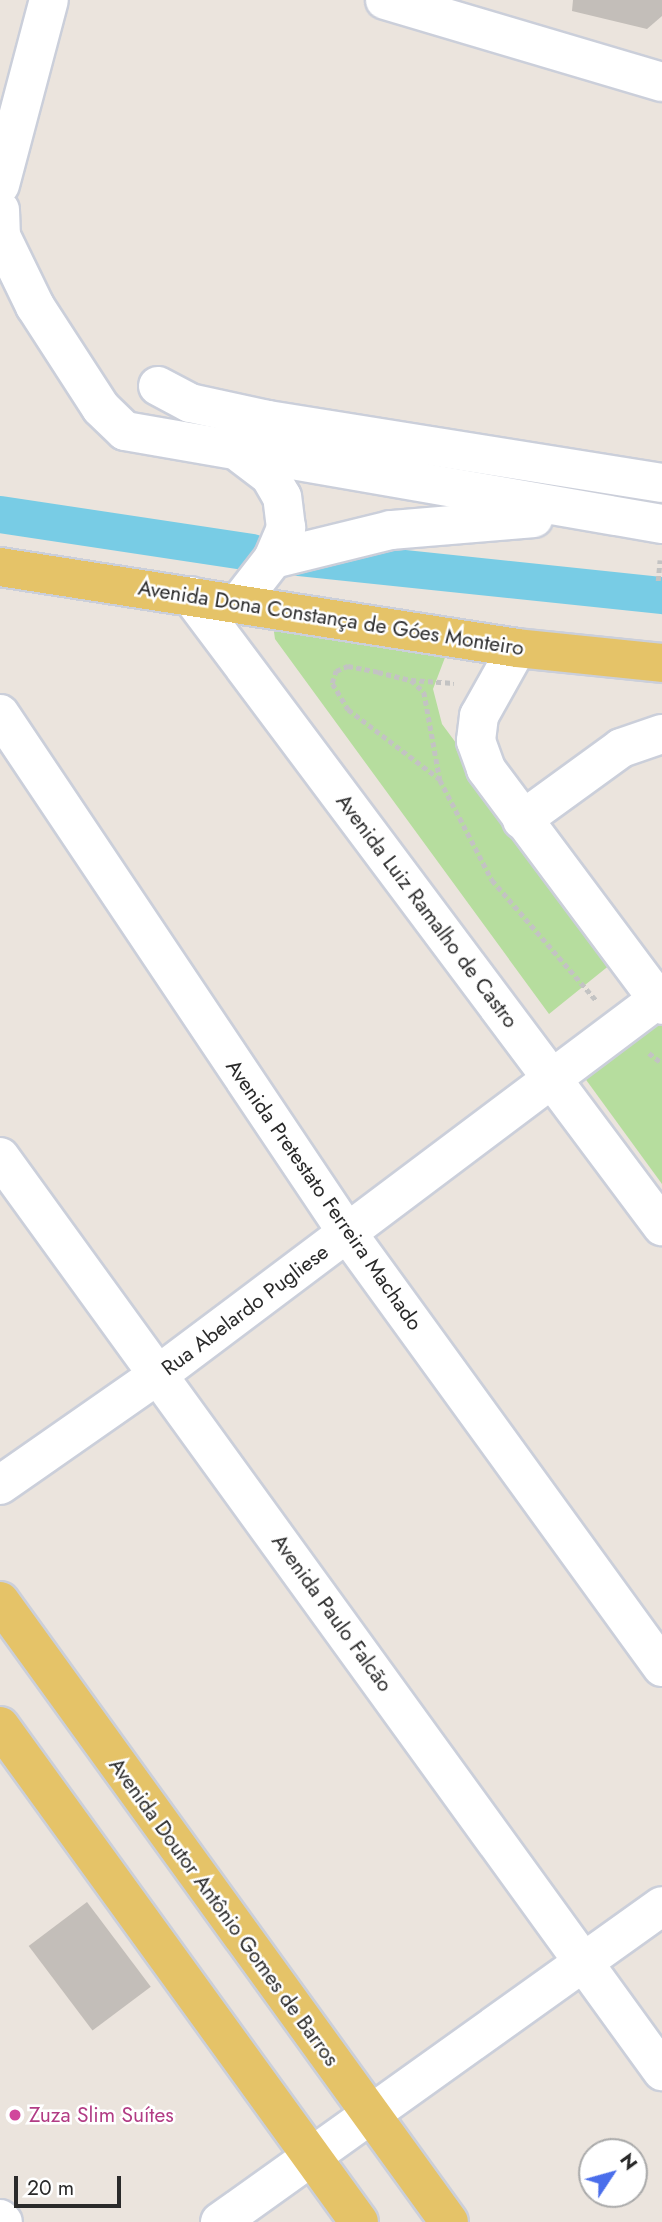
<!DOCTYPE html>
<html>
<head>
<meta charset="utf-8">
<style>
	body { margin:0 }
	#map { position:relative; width:662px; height:2222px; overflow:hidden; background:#ebe4dd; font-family:Jost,sans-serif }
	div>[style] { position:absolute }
	.green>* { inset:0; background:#b6dd9e }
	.canal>* { height:37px; margin:-18.5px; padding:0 18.5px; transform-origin:18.5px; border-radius:18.5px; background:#78cce5 }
	.building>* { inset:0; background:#c3beb9; transform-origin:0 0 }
	.path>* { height:4.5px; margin-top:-2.25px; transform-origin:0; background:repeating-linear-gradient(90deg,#c3c3c3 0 5px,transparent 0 8.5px) }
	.roads { filter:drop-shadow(2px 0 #cbcfda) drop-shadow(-2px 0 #cbcfda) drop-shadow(0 2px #cbcfda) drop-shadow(0 -2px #cbcfda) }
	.minor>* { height:38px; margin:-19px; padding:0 19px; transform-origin:19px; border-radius:19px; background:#fff }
	.major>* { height:38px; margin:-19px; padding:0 19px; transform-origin:19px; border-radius:19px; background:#e5c368 }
	.dots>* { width:19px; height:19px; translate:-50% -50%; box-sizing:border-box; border:4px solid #fff; border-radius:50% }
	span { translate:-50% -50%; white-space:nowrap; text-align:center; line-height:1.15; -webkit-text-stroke:5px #fff; paint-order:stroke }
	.street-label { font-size:21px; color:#2a2a2a }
	.hotel-label { font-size:21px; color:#b23c85 }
	.left { translate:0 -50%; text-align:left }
	.north { position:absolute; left:578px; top:2138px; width:70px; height:70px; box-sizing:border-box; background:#fff; border:2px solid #aaa; border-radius:50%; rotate:54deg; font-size:19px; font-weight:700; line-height:28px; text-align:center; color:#2a2a2a }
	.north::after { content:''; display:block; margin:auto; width:24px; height:32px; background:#4a6eeb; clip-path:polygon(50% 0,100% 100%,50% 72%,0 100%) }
	.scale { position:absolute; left:14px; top:2176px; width:107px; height:32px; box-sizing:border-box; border:4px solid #2a2a2a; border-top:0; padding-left:9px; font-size:21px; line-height:24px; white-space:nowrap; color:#2a2a2a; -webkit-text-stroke:5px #fff; paint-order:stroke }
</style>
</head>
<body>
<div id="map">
	<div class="green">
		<i style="clip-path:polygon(272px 618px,449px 647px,433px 689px,442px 724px,616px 960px,549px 1014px,275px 639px)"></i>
		<i style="clip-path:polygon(662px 1019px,662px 1184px,584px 1077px)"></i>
	</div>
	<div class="canal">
		<i style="left:0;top:514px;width:255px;rotate:8.6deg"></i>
		<i style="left:299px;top:557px;width:365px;rotate:6deg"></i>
	</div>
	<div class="building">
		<i style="clip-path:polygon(573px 0,662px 0,662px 16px,647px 29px,572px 11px)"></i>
		<i style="left:87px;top:1902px;width:106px;height:73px;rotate:53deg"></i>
	</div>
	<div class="path">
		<i style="left:658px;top:581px;width:21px;rotate:-85deg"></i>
		<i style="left:411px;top:680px;width:43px;rotate:4deg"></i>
		<i style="left:440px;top:780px;width:116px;rotate:-142.7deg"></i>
		<i style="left:348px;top:710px;width:31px;rotate:-121deg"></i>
		<i style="left:332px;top:683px;width:13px;rotate:-72deg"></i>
		<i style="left:336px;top:671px;width:13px;rotate:-23deg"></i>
		<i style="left:348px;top:666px;width:31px;rotate:11deg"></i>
		<i style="left:378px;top:672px;width:34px;rotate:14deg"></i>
		<i style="left:411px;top:680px;width:18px;rotate:43deg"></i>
		<i style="left:424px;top:692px;width:89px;rotate:79.7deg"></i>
		<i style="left:440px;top:780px;width:113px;rotate:62.5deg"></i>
		<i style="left:492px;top:880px;width:159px;rotate:49.1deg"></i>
		<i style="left:649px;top:1053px;width:16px;rotate:38deg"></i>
	</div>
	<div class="roads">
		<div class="minor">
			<i style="left:385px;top:0;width:289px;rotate:16.5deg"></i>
			<i style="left:0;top:185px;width:191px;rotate:-75.2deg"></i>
			<i style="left:0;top:210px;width:26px;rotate:88deg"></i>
			<i style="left:1px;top:236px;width:78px;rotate:64.1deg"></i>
			<i style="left:35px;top:306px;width:121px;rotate:57.1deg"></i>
			<i style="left:101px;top:408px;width:33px;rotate:44deg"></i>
			<i style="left:125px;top:431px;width:545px;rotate:9.83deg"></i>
			<i style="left:158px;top:386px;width:36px;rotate:28deg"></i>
			<i style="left:190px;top:403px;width:80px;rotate:12.3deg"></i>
			<i style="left:268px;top:420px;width:399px;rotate:9.1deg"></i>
			<i style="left:273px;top:559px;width:122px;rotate:-13.8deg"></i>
			<i style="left:391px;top:530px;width:143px;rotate:-4.8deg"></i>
			<i style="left:191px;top:596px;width:787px;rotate:53.22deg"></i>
			<i style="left:238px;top:604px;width:57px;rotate:-52.1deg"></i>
			<i style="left:273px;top:559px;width:34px;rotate:-67deg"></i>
			<i style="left:286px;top:528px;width:31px;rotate:-97deg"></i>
			<i style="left:282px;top:497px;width:24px;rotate:-120deg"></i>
			<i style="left:270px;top:476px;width:35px;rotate:-143deg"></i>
			<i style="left:517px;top:648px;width:78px;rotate:119.2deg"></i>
			<i style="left:479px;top:716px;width:25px;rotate:97deg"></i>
			<i style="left:476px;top:741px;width:30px;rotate:70deg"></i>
			<i style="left:486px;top:769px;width:294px;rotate:53.3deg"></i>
			<i style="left:0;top:714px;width:626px;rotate:56.21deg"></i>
			<i style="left:348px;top:1234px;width:535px;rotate:54.05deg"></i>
			<i style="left:522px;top:820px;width:122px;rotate:-36deg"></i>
			<i style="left:621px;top:748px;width:43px;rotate:-18.9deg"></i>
			<i style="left:0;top:1157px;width:1129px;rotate:54.08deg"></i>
			<i style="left:0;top:1485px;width:194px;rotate:-34.9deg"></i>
			<i style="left:159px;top:1374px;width:624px;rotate:-36.92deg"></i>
			<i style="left:0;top:2219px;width:4px;rotate:45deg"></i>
			<i style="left:220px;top:2222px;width:543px;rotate:-35.56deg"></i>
		</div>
		<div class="major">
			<i style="left:0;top:567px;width:523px;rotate:8.9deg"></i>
			<i style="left:517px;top:648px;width:146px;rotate:5.9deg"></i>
			<i style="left:0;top:1601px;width:766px;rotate:54.13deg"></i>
			<i style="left:0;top:1726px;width:612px;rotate:54.1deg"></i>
		</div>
	</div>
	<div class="dots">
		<i style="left:15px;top:2115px;background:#d1479c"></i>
	</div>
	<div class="street-label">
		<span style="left:331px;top:618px;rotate:9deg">Avenida Dona Constança de Góes Monteiro</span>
		<span style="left:427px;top:911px;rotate:53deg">Avenida Luiz Ramalho de Castro</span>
		<span style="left:324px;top:1195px;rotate:55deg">Avenida Pretestato Ferreira Machado</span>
		<span style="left:245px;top:1310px;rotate:-37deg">Rua Abelardo Pugliese</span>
		<span style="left:332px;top:1613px;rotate:54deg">Avenida Paulo Falcão</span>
		<span style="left:224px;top:1912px;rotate:54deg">Avenida Doutor Antônio Gomes de Barros</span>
	</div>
	<div class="hotel-label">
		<span class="left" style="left:29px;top:2115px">Zuza Slim Suítes</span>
	</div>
	<div class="north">N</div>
	<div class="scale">20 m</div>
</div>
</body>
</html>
